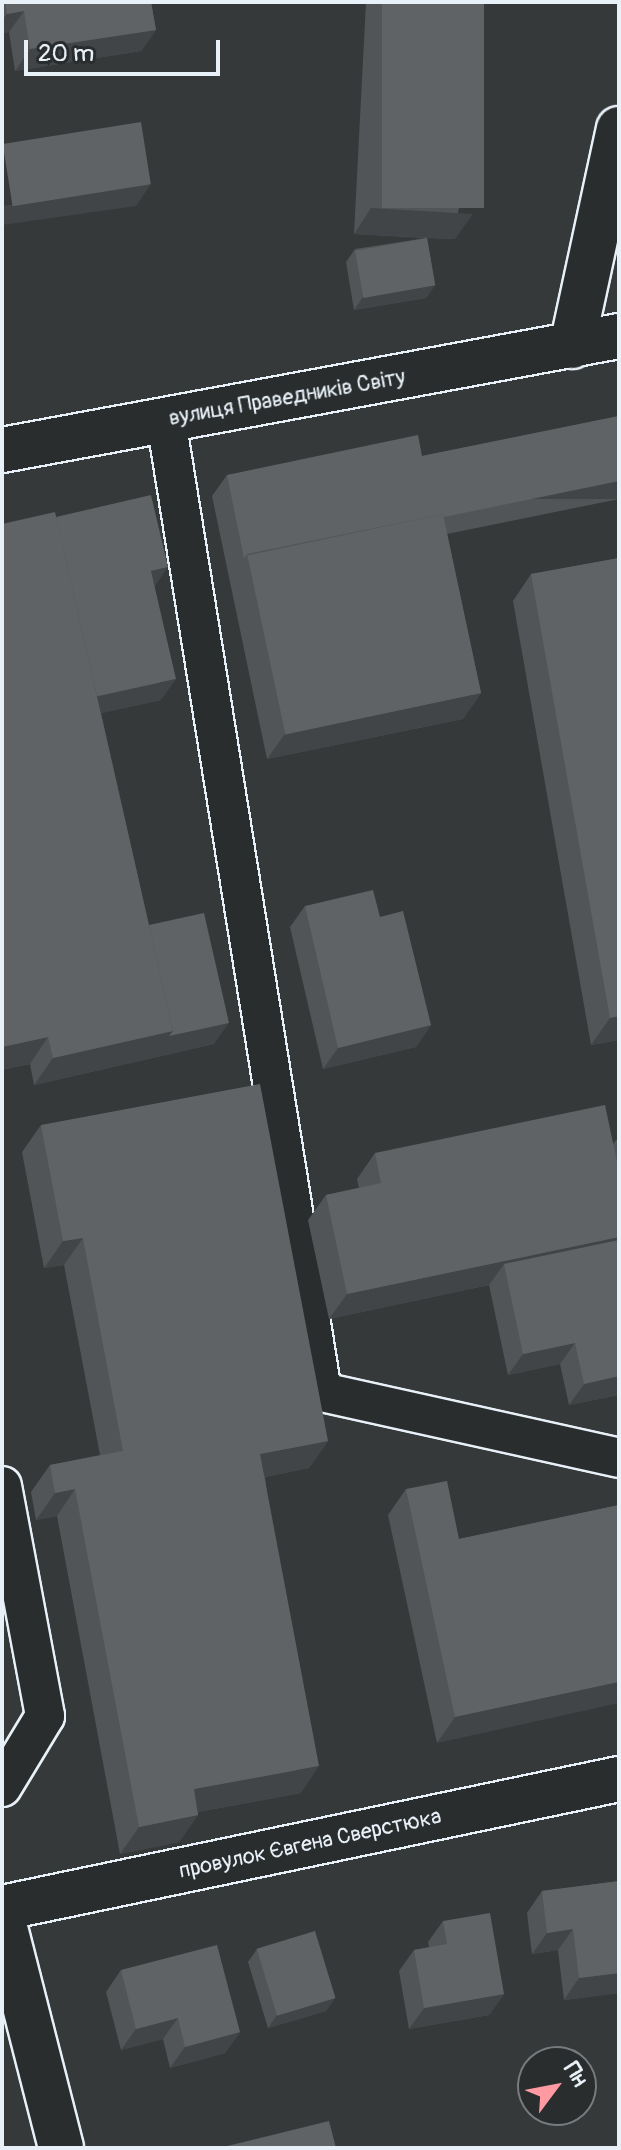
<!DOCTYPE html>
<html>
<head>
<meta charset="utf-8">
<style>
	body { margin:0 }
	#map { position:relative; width:621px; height:2150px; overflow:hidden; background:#35393a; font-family:Pangolin,sans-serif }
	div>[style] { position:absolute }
	.roads { filter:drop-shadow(2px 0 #e8f1f8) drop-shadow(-2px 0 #e8f1f8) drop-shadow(0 2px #e8f1f8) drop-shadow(0 -2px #e8f1f8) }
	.service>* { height:38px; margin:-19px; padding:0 19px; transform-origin:19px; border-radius:19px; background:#2a2d2e }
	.minor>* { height:44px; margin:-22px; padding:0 22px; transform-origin:22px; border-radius:22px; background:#2a2d2e }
	.secondary>* { height:44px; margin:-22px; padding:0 22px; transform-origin:22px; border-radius:22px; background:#2a2d2e }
	.wall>* { inset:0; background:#525557 }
	.shaded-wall>* { inset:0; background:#424547; transform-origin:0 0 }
	.building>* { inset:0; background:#5f6365; transform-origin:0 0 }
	span { translate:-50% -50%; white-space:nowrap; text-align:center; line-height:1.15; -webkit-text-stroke:6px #2a2d2e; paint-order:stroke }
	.street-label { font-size:22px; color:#e8f1f8 }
	.frame { position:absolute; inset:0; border:4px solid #e8f1f8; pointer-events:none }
	.north { position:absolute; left:517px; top:2046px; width:80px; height:80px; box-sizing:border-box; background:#2a2d2e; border:2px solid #767b7f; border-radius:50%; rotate:58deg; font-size:22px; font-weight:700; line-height:32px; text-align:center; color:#e8f1f8 }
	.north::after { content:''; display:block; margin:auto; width:28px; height:36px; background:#ff9aa2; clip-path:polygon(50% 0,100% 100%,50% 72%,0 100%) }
	.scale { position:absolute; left:24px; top:40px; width:196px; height:36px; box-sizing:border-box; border:4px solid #e8f1f8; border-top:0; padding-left:10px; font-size:24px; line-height:28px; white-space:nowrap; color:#e8f1f8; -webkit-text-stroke:6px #2a2d2e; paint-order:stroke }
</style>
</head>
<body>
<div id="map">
	<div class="roads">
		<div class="service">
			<i style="left:166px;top:420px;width:984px;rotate:80.88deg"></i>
			<i style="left:322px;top:1392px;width:304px;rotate:12.5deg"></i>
			<i style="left:2px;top:1486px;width:234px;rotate:79.4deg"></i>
			<i style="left:45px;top:1716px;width:83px;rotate:121.2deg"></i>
		</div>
		<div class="minor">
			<i style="left:572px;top:346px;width:222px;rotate:-77.8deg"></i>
			<i style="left:2px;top:1908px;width:630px;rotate:-11.81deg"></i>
			<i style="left:2px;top:1916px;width:239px;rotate:75.7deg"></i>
		</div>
		<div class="secondary">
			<i style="left:2px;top:450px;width:627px;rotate:-10.47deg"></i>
		</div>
	</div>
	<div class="wall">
		<i style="clip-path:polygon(2px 2px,151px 2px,156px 30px,141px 51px,15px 71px,9px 32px,2px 33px)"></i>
		<i style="clip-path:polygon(366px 2px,484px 2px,455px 239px,427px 238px,435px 285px,426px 298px,354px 310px,346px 262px,355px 249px,426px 238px,354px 234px)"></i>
		<i style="clip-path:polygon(619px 416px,619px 499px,447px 534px,481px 693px,463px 719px,267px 759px,212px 496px,227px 475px,422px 456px)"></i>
		<i style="clip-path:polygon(56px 517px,154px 586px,161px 700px,101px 713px,149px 925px,214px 1044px,34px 1085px,30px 1064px,2px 1070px,2px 524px)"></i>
		<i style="clip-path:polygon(619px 558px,619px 1040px,591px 1045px,513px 601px,531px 574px)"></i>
		<i style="clip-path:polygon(305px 906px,380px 917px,431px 1025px,416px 1047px,323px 1069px,290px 927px)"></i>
		<i style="clip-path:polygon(41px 1125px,328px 1441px,309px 1468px,265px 1477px,301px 1793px,198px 1812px,198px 1815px,179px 1842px,120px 1854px,57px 1516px,36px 1520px,31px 1492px,50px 1465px,100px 1455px,64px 1265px,44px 1268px,22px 1152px)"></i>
		<i style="clip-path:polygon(619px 1139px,619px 1395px,569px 1405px,560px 1364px,508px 1375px,489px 1285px,329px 1319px,308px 1220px,326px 1195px,359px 1188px,357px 1179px,375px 1153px,613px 1144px,616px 1140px)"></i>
		<i style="clip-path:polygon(406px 1489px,459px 1539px,619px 1505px,437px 1743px,388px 1515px)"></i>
		<i style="clip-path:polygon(619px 1881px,619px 1993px,564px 2000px,558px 1950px,532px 1954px,527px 1913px,542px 1891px)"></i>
		<i style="clip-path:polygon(443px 1921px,504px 1994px,489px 2015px,409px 2029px,399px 1971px,414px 1950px,429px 1947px,428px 1942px)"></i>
		<i style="clip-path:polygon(257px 1949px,335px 1998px,326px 2011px,268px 2028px,248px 1962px)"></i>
		<i style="clip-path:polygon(121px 1970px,240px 2032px,225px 2053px,170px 2068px,163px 2039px,121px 2050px,106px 1992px)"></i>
	</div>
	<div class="shaded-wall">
		<i style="clip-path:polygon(24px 11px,9px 32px,2px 33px,2px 20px,7px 14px)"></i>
		<i style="clip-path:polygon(156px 30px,141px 51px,15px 71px,30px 49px)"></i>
		<i style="clip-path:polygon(151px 184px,136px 206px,2px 225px,2px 206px)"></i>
		<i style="clip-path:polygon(371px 208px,473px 214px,455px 239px,354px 234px)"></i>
		<i style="clip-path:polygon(435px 285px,426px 298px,354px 310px,363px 297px)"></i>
		<i style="left:619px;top:481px;width:18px;height:379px;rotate:90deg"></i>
		<i style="clip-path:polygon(168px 567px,153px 589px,151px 571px)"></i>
		<i style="clip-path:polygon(176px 679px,161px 700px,76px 719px,91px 698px)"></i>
		<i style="clip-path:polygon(481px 693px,463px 719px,267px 759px,285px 734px)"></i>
		<i style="clip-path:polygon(619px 1016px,619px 1040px,591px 1045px,610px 1018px)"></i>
		<i style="clip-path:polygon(229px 1023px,214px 1044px,34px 1085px,53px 1058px,173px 1031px)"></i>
		<i style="clip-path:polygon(431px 1025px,416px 1047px,323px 1069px,338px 1048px)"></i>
		<i style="clip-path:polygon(48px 1037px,30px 1064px,2px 1070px,2px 1047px)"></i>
		<i style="clip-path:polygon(619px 1237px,619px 1252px,504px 1264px,489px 1285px,329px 1319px,347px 1294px)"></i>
		<i style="clip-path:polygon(83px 1238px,64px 1265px,44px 1268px,63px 1241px)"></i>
		<i style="clip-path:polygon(575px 1343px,560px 1364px,508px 1375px,523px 1354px)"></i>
		<i style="clip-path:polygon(619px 1376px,619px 1395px,569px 1405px,584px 1384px)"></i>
		<i style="clip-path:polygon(328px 1441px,309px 1468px,242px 1481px,260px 1454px)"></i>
		<i style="clip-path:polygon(75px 1489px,57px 1516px,36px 1520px,55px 1493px)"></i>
		<i style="clip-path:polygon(619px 1682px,619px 1703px,437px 1743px,455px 1717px)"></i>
		<i style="clip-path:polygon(319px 1766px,301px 1793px,175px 1816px,194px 1789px)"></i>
		<i style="clip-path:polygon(198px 1815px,179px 1842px,120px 1854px,139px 1827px)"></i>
		<i style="clip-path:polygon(573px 1929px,558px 1950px,532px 1954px,547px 1933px)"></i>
		<i style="clip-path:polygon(619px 1973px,619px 1993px,564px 2000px,579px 1978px)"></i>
		<i style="clip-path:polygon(504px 1994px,489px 2015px,409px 2029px,424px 2008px)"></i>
		<i style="clip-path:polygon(335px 1998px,326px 2011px,268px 2028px,277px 2015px)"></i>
		<i style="clip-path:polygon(178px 2018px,163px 2039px,121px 2050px,136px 2029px)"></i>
		<i style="clip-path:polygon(240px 2032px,225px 2053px,170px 2068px,185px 2047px)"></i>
	</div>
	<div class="building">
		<i style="clip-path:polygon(5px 2px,151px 2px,156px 30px,30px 49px,24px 11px,7px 14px)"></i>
		<i style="left:382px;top:2px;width:102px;height:206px"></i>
		<i style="left:141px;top:122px;width:63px;height:140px;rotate:81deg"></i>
		<i style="left:427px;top:238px;width:48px;height:73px;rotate:80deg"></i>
		<i style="clip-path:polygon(619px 416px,619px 481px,444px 517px,443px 514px,247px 554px,244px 558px,227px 475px,418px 435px,422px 456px)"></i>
		<i style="clip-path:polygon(151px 495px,168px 567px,151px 571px,176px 679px,97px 696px,56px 517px)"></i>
		<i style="clip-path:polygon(55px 512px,173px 1031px,53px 1058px,48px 1037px,2px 1047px,2px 524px)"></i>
		<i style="left:443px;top:514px;width:183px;height:200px;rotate:78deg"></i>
		<i style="clip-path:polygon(619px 558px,619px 1016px,610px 1018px,531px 574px)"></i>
		<i style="clip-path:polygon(373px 890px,380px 917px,403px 911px,431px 1025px,338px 1048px,305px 906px)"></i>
		<i style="clip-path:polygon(204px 913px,229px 1023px,169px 1036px,173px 1031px,149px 925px)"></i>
		<i style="clip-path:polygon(260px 1084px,328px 1441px,260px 1454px,319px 1766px,194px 1789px,198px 1815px,139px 1827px,75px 1489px,55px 1493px,50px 1465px,123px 1451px,83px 1238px,63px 1241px,41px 1125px)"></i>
		<i style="clip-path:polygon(605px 1105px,619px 1171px,619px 1237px,347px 1294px,326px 1195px,381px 1183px,375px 1153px)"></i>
		<i style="clip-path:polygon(619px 1240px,619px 1376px,584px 1384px,575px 1343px,523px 1354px,504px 1264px)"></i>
		<i style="clip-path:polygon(447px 1481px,459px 1539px,619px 1505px,619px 1682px,455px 1717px,406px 1489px)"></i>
		<i style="clip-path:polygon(619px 1881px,619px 1973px,579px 1978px,573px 1929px,547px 1933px,542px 1891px)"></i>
		<i style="clip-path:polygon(490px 1913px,504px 1994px,424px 2008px,414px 1950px,447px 1944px,443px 1921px)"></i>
		<i style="left:315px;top:1931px;width:70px;height:61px;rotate:73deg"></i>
		<i style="clip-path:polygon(217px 1945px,240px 2032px,185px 2047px,178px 2018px,136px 2029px,121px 1970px)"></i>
		<i style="clip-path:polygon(329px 2121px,336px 2148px,219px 2148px)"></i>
	</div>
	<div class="street-label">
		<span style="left:287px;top:398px;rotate:-10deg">вулиця Праведників Світу</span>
		<span style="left:310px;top:1844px;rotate:-12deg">провулок Євгена Сверстюка</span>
	</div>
	<div class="frame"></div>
	<div class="north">Пн</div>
	<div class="scale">20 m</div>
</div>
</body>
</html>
